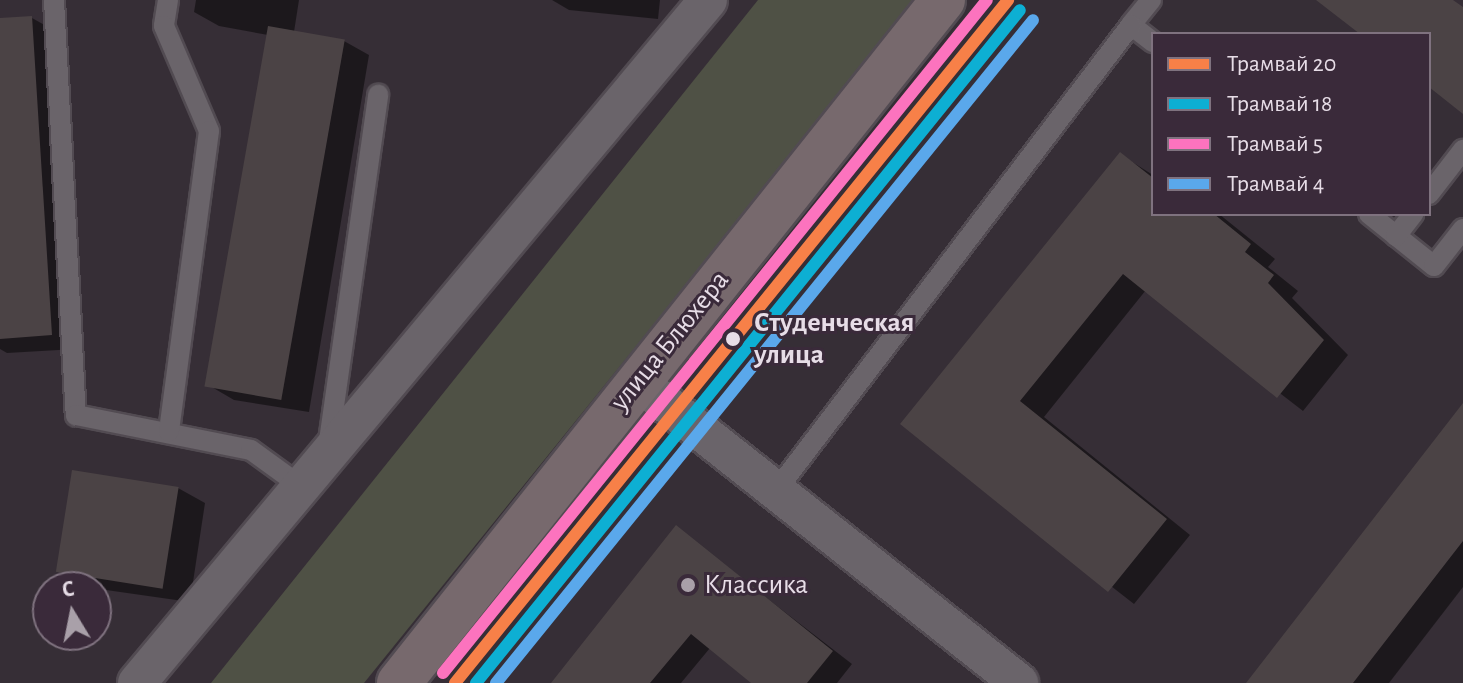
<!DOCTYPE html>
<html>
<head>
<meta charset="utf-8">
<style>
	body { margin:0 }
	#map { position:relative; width:1463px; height:683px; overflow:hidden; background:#362e36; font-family:"Alegreya Sans",sans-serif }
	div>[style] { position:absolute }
	.green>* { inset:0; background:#4f5145 }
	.shadow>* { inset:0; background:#0007 }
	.building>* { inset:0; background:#4b4345; transform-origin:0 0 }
	.roads { filter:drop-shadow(2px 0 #524b52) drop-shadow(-2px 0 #524b52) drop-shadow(0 2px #524b52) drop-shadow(0 -2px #524b52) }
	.service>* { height:20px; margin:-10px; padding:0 10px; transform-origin:10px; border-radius:10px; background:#6a646a }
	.minor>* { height:38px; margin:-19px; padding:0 19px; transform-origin:19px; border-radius:19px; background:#6a646a }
	.primary>* { height:44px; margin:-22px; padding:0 22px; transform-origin:22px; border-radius:22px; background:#77696d }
	.tram-1>* { height:12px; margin:-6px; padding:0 6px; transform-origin:6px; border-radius:6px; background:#f78048 }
	.tram-2>* { height:12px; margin:-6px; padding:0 6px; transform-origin:6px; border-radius:6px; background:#0dafd3 }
	.tram-3>* { height:12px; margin:-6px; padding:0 6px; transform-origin:6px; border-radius:6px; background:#fc73be }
	.tram-4>* { height:12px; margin:-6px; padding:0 6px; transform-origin:6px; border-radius:6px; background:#5aa8eb }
	.dots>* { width:22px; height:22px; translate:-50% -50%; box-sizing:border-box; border:4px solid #3a2a3a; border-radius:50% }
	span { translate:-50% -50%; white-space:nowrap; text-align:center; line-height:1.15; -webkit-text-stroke:6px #3a2a3a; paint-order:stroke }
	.stop-label { font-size:28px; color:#e7dde7; font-weight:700 }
	.left { translate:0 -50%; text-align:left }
	.street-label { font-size:28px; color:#e7dde7 }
	.poi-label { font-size:28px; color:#e7dde7 }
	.legend { position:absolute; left:1151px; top:32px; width:280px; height:184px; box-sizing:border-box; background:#3a2a3a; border:2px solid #7f727f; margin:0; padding:10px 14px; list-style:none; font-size:24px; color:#e7dde7 }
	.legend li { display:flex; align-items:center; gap:16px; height:40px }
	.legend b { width:40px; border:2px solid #7f727f }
	.north { position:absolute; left:32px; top:571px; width:80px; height:80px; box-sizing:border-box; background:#3a2a3a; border:2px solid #7f727f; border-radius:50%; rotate:350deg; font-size:22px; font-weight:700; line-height:32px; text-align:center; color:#e7dde7 }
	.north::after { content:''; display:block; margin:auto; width:28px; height:36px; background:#a9a0a9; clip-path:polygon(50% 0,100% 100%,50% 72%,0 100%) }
</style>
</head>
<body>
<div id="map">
	<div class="green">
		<i style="clip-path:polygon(758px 0,916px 0,364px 683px,211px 683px)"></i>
	</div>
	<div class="shadow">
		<i style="clip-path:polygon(196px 0,299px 0,294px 32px,344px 41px,369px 55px,309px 412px,234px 400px,210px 386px,268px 35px,219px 26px,194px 12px)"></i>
		<i style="clip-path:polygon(552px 0,660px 0,658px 19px,569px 10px)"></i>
		<i style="clip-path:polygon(32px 18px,57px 32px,76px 349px,7px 353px,0 349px,0 20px)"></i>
		<i style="clip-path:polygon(1121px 155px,1153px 175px,1153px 214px,1219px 214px,1275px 259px,1268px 267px,1298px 291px,1292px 298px,1348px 355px,1303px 411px,1146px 290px,1044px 417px,1190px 535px,1134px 604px,903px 424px)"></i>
		<i style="clip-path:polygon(1463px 431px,1463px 587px,1389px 683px,1248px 683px)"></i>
		<i style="clip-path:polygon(178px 488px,205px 503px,190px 602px,85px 587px,58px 571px)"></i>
		<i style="clip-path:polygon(676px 528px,852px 664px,837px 683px,754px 683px,710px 648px,681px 683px,553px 683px)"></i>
	</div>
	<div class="building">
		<i style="clip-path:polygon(1316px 0,1453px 0,1463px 7px,1463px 114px,1429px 87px,1429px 34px,1360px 34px)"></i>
		<i style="clip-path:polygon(32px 16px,52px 335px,0 339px,0 18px)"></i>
		<i style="left:268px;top:26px;width:78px;height:366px;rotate:10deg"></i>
		<i style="clip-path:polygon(1120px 152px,1153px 178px,1153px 214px,1214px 214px,1251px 244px,1245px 252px,1274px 275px,1268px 283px,1324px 340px,1277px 398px,1123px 274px,1020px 401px,1167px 519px,1108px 592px,900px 424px)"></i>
		<i style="clip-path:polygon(1463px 403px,1463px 541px,1449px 559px,1353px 683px,1246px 683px)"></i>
		<i style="left:72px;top:470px;width:108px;height:103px;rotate:9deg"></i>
		<i style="clip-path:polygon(676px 525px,833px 651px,807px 683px,751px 683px,691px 634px,650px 683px,551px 683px)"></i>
	</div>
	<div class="roads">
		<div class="service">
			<i style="left:54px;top:0;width:416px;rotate:87deg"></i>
			<i style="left:76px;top:415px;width:178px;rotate:11.3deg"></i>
			<i style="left:251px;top:450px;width:63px;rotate:36deg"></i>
			<i style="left:168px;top:0;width:26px;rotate:99deg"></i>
			<i style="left:164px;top:26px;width:114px;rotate:66.8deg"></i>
			<i style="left:209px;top:131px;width:303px;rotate:97.6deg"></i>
			<i style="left:1151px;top:0;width:32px;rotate:129deg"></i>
			<i style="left:1131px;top:25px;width:28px;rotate:38deg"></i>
			<i style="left:1429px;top:194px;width:56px;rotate:-52.3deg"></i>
			<i style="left:1369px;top:214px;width:83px;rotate:38.7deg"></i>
			<i style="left:1434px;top:266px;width:47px;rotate:-51.9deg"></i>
			<i style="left:1396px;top:236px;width:28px;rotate:-52deg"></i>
			<i style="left:328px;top:448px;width:357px;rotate:-81.9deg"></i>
			<i style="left:775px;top:492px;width:587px;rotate:-52.68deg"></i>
		</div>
		<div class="minor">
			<i style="left:637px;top:381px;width:487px;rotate:38.3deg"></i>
			<i style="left:137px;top:683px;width:890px;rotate:-50.1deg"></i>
		</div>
		<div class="primary">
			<i style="left:399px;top:683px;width:873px;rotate:-51.46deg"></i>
		</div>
	</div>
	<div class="tram-1">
		<i style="left:455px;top:683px;width:879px;rotate:-51deg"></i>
	</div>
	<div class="tram-2">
		<i style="left:476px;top:683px;width:865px;rotate:-51.05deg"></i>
	</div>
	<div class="tram-3">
		<i style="left:443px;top:673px;width:865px;rotate:-51.05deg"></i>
	</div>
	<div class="tram-4">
		<i style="left:496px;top:683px;width:853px;rotate:-50.99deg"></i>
	</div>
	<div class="dots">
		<i style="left:733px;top:339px;background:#e7dde7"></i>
		<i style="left:688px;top:585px;background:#a9a0a9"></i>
	</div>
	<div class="stop-label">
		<span class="left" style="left:754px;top:339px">Студенческая<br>улица</span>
	</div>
	<div class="street-label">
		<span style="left:670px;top:341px;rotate:-51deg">улица Блюхера</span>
	</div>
	<div class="poi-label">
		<span class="left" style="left:704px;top:585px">Классика</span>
	</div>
	<ul class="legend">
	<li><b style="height:10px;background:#f78048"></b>Трамвай 20</li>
	<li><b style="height:10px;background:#0dafd3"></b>Трамвай 18</li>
	<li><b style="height:10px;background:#fc73be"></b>Трамвай 5</li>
	<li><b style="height:10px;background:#5aa8eb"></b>Трамвай 4</li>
	</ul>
	<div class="north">С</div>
</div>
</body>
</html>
